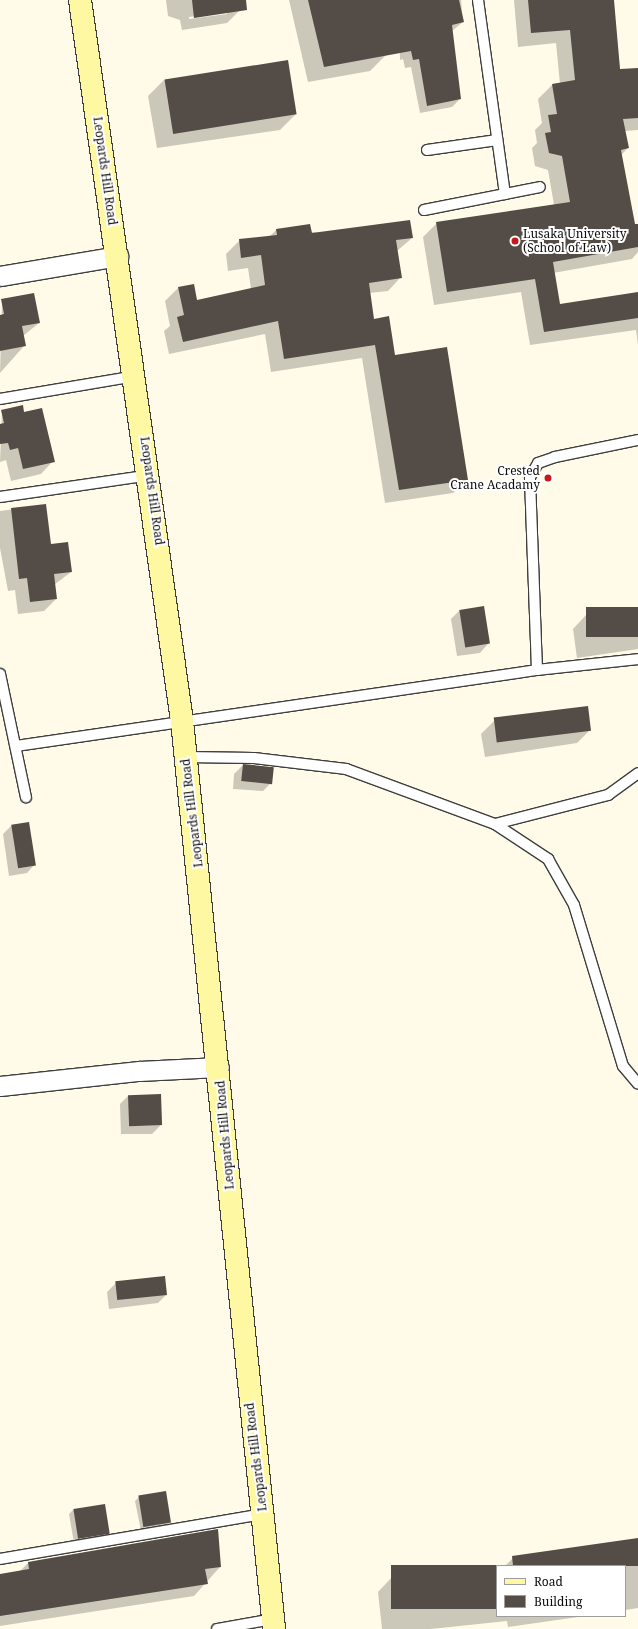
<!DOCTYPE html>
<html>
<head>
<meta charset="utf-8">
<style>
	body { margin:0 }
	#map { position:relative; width:638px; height:1629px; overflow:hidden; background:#fffbe8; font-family:"Noto Serif",serif }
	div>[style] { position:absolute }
	.shadow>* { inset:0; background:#0003 }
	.building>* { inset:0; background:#544c46; transform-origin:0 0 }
	.roads { filter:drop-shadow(1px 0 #3e3e3e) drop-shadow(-1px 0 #3e3e3e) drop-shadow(0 1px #3e3e3e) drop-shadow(0 -1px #3e3e3e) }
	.service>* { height:10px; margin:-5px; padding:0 5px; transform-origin:5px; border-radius:5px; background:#fff }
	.minor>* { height:19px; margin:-9.5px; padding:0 9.5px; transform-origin:9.5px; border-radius:9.5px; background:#fff }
	.secondary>* { height:22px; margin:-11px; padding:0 11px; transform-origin:11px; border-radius:11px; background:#fff8a3 }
	.dots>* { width:11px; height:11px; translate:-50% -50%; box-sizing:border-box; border:2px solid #fff; border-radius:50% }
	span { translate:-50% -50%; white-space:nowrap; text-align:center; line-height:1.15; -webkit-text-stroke:4px #fff; paint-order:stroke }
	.street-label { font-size:12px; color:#0b0b0b }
	.poi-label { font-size:12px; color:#0b0b0b }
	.left { translate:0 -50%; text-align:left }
	.right { translate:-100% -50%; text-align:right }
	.legend { position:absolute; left:496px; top:1565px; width:130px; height:52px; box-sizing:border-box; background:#fff; border:1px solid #9d9d9d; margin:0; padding:5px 7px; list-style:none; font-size:12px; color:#0b0b0b }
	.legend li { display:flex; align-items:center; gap:8px; height:20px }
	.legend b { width:20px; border:1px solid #9d9d9d }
</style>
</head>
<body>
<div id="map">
	<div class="shadow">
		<i style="clip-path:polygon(evenodd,166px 0,238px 0,240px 10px,227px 23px,182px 30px,180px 20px,168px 16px,166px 0,227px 12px,227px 14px,189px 19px,189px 17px,227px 12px)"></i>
		<i style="clip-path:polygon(289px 0,376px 0,386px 55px,370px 71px,308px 82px)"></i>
		<i style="clip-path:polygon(398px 0,461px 0,463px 22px,452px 31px,460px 99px,452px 107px,420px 113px,411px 67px,405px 68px,403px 59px,400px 60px)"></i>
		<i style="clip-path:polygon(514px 0,613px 0,620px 70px,638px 69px,638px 130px,625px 131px,628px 148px,621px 155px,634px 226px,638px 225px,638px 252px,632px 259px,553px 273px,559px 305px,638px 293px,638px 345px,636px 330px,530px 345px,521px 292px,434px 305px,423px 237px,437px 223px,554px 205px,548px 170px,535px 166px,532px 148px,537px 143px,535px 130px,542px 123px,538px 99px,552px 85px,560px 84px,556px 43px,518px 47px)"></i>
		<i style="clip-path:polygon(164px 80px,296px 114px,280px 130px,157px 148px,148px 96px)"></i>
		<i style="clip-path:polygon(276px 230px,412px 238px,397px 251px,401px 277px,388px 291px,369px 293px,373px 320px,467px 479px,453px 493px,385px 503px,362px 358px,271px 372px,265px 334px,169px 354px,164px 331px,170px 326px,165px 301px,178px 288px,196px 301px,251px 289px,248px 268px,228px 271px,226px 254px,240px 240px,269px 237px)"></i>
		<i style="clip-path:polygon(2px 300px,39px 323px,23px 336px,25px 345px,0 373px)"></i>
		<i style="clip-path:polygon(2px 411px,24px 413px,53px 461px,41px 474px,11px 481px,6px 460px,0 462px)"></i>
		<i style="clip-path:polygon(45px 505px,50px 545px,71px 572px,54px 585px,56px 599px,44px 611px,18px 614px,15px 590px,8px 591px,0 548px,0 511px)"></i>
		<i style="clip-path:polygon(638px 608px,638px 649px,577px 658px,573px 629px,586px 615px)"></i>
		<i style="clip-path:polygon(460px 610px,488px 644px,480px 653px,457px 656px,451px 619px)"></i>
		<i style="clip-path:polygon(587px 707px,590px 730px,577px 743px,485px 757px,481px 734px,494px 721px)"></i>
		<i style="clip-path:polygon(243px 765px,272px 782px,263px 791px,233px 789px,234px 774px)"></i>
		<i style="clip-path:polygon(28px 823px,35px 864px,27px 873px,9px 876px,3px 834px,11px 826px)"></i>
		<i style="clip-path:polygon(128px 1096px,161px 1125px,152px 1134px,121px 1134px,120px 1104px)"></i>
		<i style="clip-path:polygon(116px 1283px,166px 1295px,158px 1303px,109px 1309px,107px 1292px)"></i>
		<i style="clip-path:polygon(139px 1497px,170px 1523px,166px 1527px,141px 1531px,135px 1501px)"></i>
		<i style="clip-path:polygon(104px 1505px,109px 1533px,105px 1537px,74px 1543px,69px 1514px,73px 1510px)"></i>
		<i style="clip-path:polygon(217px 1531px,220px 1567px,194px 1596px,0 1626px,0 1575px,20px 1571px,28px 1563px,39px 1560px)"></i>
		<i style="clip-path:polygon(638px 1539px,638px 1608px,625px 1610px,625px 1566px,497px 1566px,497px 1616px,585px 1616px,508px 1627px,507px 1621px,431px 1629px,382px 1629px,378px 1592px,392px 1577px,506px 1565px,514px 1557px)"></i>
	</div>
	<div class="building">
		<i style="clip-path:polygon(192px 0,246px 0,247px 10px,194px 18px)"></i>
		<i style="clip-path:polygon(308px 0,459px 0,464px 22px,452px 25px,461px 99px,427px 106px,419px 59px,413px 60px,411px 51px,324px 67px)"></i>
		<i style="clip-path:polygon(528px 0,614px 0,620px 69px,638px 68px,638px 118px,623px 119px,629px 148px,621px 150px,635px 224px,638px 224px,638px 247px,553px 262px,560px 304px,638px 292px,638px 318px,544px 332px,535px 279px,447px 292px,436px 222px,570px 202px,562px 156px,549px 153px,545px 133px,551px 132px,548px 115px,557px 114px,552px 84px,575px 80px,570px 30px,531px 33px)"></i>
		<i style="left:288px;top:60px;width:55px;height:125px;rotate:81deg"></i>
		<i style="clip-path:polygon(410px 220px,413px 238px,396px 240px,402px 278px,369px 283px,374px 319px,389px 316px,395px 355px,447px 347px,468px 480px,399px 490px,375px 345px,284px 359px,278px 321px,183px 342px,177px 317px,184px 315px,178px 287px,194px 284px,197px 300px,265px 285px,261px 255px,241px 258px,239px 239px,277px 235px,276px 229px,310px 224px,312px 233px)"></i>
		<i style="clip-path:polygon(34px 293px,40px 323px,22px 326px,26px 346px,0 351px,0 315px,4px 314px,1px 299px)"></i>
		<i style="clip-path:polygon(23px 405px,24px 412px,42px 408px,55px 462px,23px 469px,18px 448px,10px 450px,8px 443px,0 444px,0 424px,4px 423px,1px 410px)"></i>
		<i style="clip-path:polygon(46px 504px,51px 544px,68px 542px,72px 572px,54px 574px,57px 599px,30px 602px,27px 578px,19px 579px,11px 508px)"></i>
		<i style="left:484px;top:606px;width:38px;height:25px;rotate:81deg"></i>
		<i style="left:638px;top:607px;width:30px;height:52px;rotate:90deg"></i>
		<i style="left:588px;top:706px;width:25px;height:95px;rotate:83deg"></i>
		<i style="left:243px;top:764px;width:31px;height:17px;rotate:6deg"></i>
		<i style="left:29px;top:822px;width:44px;height:18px;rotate:81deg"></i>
		<i style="left:161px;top:1094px;width:31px;height:33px;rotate:88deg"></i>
		<i style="left:165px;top:1276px;width:19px;height:50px;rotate:84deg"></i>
		<i style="left:166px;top:1491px;width:32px;height:28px;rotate:81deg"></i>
		<i style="left:105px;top:1504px;width:30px;height:32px;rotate:81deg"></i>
		<i style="clip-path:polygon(218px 1529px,221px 1567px,205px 1569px,208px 1584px,0 1616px,0 1574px,29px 1569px,28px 1562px)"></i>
		<i style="clip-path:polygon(638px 1538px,638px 1566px,513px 1566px,512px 1556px)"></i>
		<i style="left:497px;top:1565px;width:44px;height:106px;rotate:90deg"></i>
	</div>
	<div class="roads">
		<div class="service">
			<i style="left:478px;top:0;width:196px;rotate:82.1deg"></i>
			<i style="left:427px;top:150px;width:71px;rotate:-8.1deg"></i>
			<i style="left:424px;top:210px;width:118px;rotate:-11.2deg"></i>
			<i style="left:0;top:399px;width:138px;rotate:-9.6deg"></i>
			<i style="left:0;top:497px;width:152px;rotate:-8.3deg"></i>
			<i style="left:537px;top:670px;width:193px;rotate:-92.1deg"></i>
			<i style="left:530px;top:477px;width:16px;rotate:-60deg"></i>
			<i style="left:538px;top:463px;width:18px;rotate:-19deg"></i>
			<i style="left:555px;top:457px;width:85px;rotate:-11.6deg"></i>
			<i style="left:0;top:674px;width:126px;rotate:78.1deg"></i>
			<i style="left:16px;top:746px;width:527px;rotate:-8.3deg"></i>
			<i style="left:537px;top:670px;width:102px;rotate:-6.2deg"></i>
			<i style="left:185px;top:757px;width:69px;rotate:0.8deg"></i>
			<i style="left:254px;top:758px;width:93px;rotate:6.8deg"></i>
			<i style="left:346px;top:769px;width:159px;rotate:20.3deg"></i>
			<i style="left:495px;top:824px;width:64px;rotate:33.4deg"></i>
			<i style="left:548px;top:859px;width:53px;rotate:60.5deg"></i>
			<i style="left:574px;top:905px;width:168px;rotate:73.1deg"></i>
			<i style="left:623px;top:1066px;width:23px;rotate:50deg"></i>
			<i style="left:495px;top:824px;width:117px;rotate:-14.4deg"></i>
			<i style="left:608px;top:795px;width:37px;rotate:-36deg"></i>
			<i style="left:0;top:1559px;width:267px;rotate:-9.7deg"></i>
			<i style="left:217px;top:1629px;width:57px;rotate:-10.1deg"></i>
		</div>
		<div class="minor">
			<i style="left:0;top:276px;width:120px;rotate:-9.6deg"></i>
			<i style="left:0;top:1086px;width:140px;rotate:-6.2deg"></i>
			<i style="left:139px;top:1071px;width:80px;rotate:-2.9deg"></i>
		</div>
		<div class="secondary">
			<i style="left:80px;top:0;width:728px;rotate:81.95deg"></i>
			<i style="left:182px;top:721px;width:913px;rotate:84.21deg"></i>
		</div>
	</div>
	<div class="dots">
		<i style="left:515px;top:241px;background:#c4191b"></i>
		<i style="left:548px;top:478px;background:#c4191b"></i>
	</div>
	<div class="street-label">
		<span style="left:105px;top:171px;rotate:82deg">Leopards Hill Road</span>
		<span style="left:152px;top:491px;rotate:82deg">Leopards Hill Road</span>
		<span style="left:192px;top:813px;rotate:-97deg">Leopards Hill Road</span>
		<span style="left:225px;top:1135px;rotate:-95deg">Leopards Hill Road</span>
		<span style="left:256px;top:1457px;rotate:-97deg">Leopards Hill Road</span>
	</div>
	<div class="poi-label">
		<span class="left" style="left:523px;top:241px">Lusaka University<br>(School of Law)</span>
		<span class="right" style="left:540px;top:478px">Crested<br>Crane Acadamy</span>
	</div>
	<ul class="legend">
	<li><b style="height:5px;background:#fff8a3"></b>Road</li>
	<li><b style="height:11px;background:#544c46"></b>Building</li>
	</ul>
</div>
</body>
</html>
